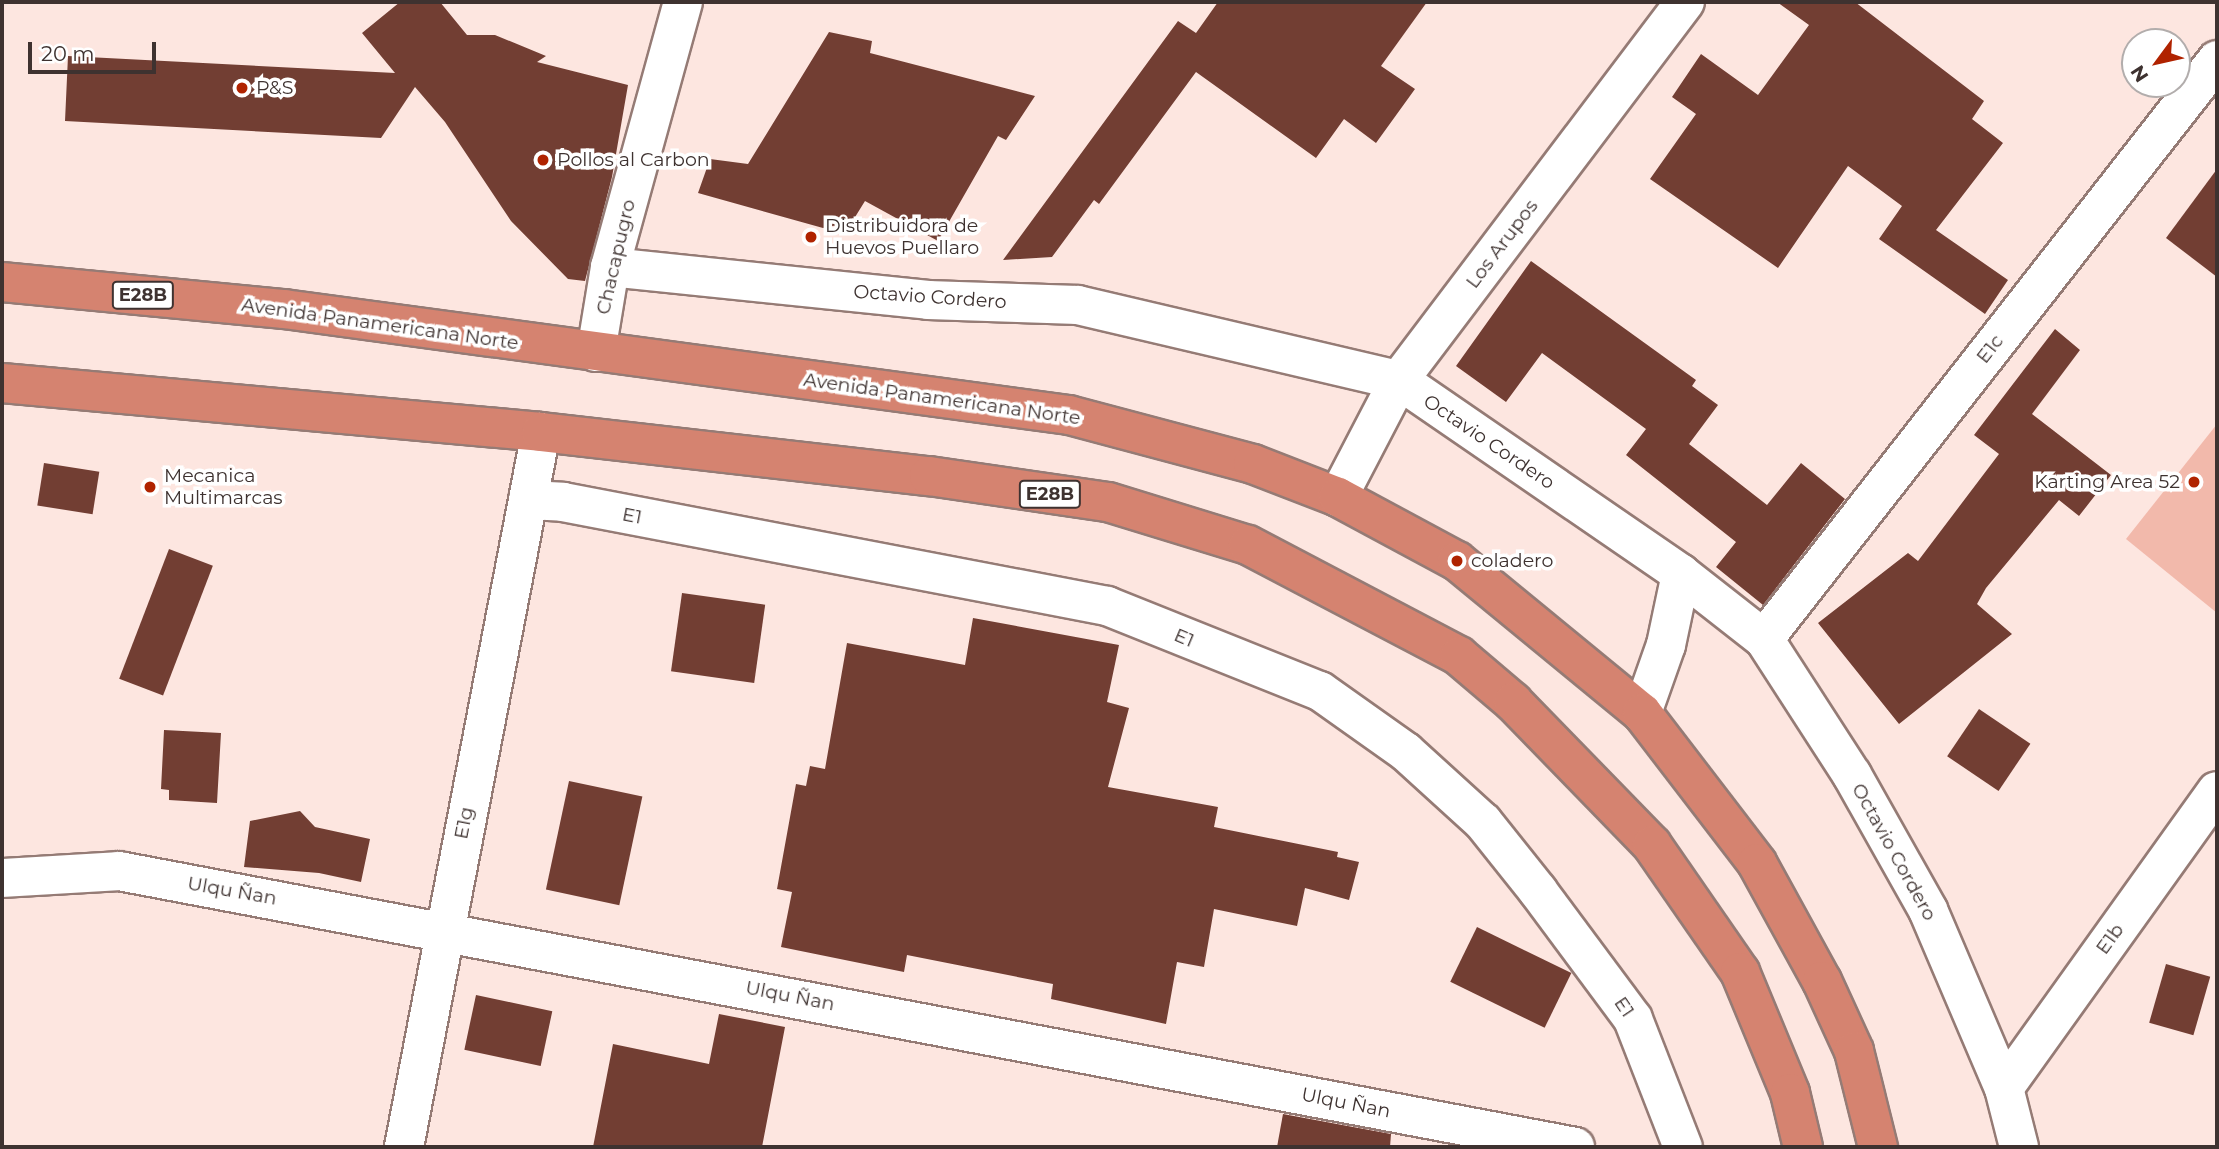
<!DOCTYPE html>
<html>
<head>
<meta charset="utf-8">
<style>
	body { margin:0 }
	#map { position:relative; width:2219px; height:1149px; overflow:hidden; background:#fde6e0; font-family:Montserrat,sans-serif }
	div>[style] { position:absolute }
	.green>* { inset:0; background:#f2b9ab }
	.building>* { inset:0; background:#723e33; transform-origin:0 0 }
	.roads { filter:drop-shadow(2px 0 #957b75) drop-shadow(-2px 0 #957b75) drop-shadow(0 2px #957b75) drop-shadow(0 -2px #957b75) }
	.minor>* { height:38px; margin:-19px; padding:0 19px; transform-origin:19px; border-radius:19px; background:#fff }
	.highway>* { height:38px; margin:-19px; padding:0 19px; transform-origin:19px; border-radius:19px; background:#d58370 }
	.dots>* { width:19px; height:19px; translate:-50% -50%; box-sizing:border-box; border:4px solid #fff; border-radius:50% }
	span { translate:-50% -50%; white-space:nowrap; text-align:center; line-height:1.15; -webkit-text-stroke:7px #fff; paint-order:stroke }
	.shield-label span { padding:2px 5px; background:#fff; border:2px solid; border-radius:5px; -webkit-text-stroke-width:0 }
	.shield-label { font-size:18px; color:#3e3230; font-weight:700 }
	.poi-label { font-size:19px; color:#3e3230 }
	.left { translate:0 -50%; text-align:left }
	.right { translate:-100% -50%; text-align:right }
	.street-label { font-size:19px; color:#3e3230 }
	.frame { position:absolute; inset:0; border:4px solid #3e3230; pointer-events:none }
	.north { position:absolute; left:2121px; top:28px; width:70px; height:70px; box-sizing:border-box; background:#fff; border:2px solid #b2adac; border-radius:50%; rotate:237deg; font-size:19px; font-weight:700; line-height:28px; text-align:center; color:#3e3230 }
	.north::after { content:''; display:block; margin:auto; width:24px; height:32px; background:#b02300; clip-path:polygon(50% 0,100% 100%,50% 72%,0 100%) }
	.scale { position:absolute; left:28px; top:42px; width:128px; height:32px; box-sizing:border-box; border:4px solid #3e3230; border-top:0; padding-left:9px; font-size:21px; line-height:24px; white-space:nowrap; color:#3e3230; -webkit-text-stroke:5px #fff; paint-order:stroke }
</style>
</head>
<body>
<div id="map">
	<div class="green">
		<i style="clip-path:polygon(2217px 424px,2217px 613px,2126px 539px)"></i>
	</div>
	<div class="building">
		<i style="clip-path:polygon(400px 2px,440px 2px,467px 35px,495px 35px,546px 56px,537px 62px,628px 85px,612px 177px,585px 281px,568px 279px,511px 221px,445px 122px,415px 87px,381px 138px,65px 121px,68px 56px,395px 73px,362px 33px)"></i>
		<i style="clip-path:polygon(1218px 2px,1427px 2px,1381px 66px,1415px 89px,1376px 143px,1344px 119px,1316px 158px,1196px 72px,1099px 204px,1094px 200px,1052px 257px,1003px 260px,1178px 21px,1196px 33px)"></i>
		<i style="clip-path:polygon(1777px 2px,1855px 2px,1984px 101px,1972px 119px,2003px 143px,1936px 230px,2008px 280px,1985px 314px,1879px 239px,1902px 206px,1848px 166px,1778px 268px,1650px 179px,1696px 114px,1672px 97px,1701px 54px,1758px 95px,1809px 25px)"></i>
		<i style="clip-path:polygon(829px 32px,872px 41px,870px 53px,1035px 96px,1006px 140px,998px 136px,938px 241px,865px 201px,852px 222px,823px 228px,698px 193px,710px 159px,748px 164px)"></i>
		<i style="clip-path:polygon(2217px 169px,2217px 277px,2166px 238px)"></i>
		<i style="clip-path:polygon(1531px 261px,1696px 380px,1692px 386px,1718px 405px,1689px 444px,1767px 505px,1801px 463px,1845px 499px,1763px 605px,1716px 567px,1736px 542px,1626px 455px,1646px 429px,1542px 353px,1506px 402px,1456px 366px)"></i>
		<i style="clip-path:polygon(2055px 329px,2080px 350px,2032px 414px,2111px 475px,2079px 516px,2059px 500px,1986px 588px,1977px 604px,2012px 634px,1899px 724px,1818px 623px,1908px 553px,1918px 561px,1999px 454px,1974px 435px)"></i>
		<i style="left:44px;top:463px;width:56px;height:43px;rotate:9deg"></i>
		<i style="left:169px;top:549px;width:47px;height:139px;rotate:21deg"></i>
		<i style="left:682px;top:593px;width:84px;height:79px;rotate:8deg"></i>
		<i style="clip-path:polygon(973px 618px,1119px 645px,1107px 702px,1129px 708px,1108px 787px,1218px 807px,1214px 827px,1338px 852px,1337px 857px,1359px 862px,1349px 900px,1305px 888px,1297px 926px,1214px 909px,1204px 967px,1177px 962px,1166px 1024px,1051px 999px,1053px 984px,907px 955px,904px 972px,781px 947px,792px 892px,777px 889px,796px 784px,806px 786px,810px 766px,825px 769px,847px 643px,965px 665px)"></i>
		<i style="left:1979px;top:709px;width:62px;height:57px;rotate:34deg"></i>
		<i style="clip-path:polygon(164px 730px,221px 733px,217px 803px,169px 800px,169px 790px,161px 789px)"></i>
		<i style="left:569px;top:781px;width:75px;height:111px;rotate:12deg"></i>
		<i style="clip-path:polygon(300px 811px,315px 827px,370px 839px,361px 882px,319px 873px,244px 867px,250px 821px)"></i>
		<i style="left:1477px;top:927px;width:105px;height:61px;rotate:26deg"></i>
		<i style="left:2166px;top:964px;width:46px;height:61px;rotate:16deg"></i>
		<i style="left:476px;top:995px;width:78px;height:56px;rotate:12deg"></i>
		<i style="clip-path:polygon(719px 1014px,785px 1027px,762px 1147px,593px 1147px,613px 1044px,709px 1064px)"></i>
		<i style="clip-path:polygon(1283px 1114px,1391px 1134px,1390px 1147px,1277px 1147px)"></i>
	</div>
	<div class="roads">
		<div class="minor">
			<i style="left:610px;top:267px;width:320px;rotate:5.9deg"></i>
			<i style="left:928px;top:300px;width:150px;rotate:1.9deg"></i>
			<i style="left:1078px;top:305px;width:330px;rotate:13.2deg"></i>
			<i style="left:1399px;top:380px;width:342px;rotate:34.5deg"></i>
			<i style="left:1681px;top:574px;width:105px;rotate:38.1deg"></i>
			<i style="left:1764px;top:639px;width:162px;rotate:57.1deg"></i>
			<i style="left:1852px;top:775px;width:155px;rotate:60.6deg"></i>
			<i style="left:1928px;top:910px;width:194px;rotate:66.9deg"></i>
			<i style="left:2004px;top:1088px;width:61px;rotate:75.7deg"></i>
			<i style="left:596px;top:352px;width:86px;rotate:-80.6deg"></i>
			<i style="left:610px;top:267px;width:275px;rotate:-74.6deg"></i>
			<i style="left:1338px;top:497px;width:132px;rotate:-62.5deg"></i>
			<i style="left:1399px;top:380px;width:474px;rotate:-52.9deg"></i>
			<i style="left:528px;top:500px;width:35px;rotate:3deg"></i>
			<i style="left:563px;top:502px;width:554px;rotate:10.82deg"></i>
			<i style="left:1107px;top:606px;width:229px;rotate:21.8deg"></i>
			<i style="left:1320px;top:691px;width:105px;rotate:35.3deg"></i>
			<i style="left:1406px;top:752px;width:104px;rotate:42.3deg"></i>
			<i style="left:1483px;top:822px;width:88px;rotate:51.4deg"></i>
			<i style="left:1538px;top:891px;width:159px;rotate:53.4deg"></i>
			<i style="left:1633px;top:1019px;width:137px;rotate:68.7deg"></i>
			<i style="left:1764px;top:639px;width:735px;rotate:-51.96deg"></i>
			<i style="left:1642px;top:713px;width:72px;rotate:-70.6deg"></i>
			<i style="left:1666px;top:645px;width:73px;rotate:-78.1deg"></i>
			<i style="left:2px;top:878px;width:117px;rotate:-3.4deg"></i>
			<i style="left:119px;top:871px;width:1482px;rotate:10.73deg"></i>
			<i style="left:2004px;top:1088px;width:365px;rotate:-54.4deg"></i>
			<i style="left:404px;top:1147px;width:728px;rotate:-79.15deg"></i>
		</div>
		<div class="highway">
			<i style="left:2px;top:282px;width:283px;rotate:5.5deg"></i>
			<i style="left:284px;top:309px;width:792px;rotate:7.69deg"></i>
			<i style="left:1069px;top:415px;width:190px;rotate:14.9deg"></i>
			<i style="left:1253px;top:464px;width:91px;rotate:21.2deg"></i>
			<i style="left:1338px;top:497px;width:135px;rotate:28.3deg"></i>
			<i style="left:1457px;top:561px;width:239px;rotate:39.4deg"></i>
			<i style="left:1642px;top:713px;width:189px;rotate:52.5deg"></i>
			<i style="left:1757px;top:863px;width:135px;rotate:61.2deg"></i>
			<i style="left:1822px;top:981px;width:77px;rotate:65.4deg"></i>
			<i style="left:1854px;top:1051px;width:99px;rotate:76deg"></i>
			<i style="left:2px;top:383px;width:541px;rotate:5.19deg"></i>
			<i style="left:541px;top:432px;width:390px;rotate:6.5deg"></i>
			<i style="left:929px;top:476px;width:181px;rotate:8.3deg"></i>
			<i style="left:1108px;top:502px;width:146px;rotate:17.1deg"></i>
			<i style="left:1248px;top:545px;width:238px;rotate:27.7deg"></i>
			<i style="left:1459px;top:656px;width:71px;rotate:40.4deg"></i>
			<i style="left:1513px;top:702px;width:199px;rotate:45.8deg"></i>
			<i style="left:1652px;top:845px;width:155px;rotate:55.3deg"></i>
			<i style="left:1740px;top:972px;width:131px;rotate:67.5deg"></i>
			<i style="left:1790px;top:1093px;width:56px;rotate:76.5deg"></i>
		</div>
	</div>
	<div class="dots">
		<i style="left:242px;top:88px;background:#b02300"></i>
		<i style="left:543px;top:160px;background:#b02300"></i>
		<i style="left:811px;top:237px;background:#b02300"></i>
		<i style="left:2194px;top:482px;background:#b02300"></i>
		<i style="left:150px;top:487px;background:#b02300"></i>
		<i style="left:1457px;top:561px;background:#b02300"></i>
	</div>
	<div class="shield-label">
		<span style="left:143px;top:295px">E28B</span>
		<span style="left:1050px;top:494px">E28B</span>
	</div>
	<div class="poi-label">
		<span class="left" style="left:256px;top:88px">P&amp;S</span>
		<span class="left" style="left:557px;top:160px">Pollos al Carbon</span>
		<span class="left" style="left:825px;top:237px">Distribuidora de<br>Huevos Puellaro</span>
		<span class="left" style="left:164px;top:487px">Mecanica<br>Multimarcas</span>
		<span class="right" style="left:2180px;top:482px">Karting Area 52</span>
		<span class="left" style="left:1471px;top:561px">coladero</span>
	</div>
	<div class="street-label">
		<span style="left:1502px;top:244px;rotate:-53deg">Los Arupos</span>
		<span style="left:616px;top:257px;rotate:-77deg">Chacapugro</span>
		<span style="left:930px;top:297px;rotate:4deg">Octavio Cordero</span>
		<span style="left:380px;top:324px;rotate:8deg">Avenida Panamericana Norte</span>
		<span style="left:1990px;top:349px;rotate:-52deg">E1c</span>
		<span style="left:942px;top:399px;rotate:8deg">Avenida Panamericana Norte</span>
		<span style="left:1489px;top:442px;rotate:34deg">Octavio Cordero</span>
		<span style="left:632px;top:516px;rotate:11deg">E1</span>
		<span style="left:1184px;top:638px;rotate:23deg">E1</span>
		<span style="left:464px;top:823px;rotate:-79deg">E1g</span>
		<span style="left:1894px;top:852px;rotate:61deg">Octavio Cordero</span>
		<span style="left:232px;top:891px;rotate:10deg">Ulqu Ñan</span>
		<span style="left:2110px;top:939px;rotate:-54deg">E1b</span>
		<span style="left:790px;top:996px;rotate:11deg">Ulqu Ñan</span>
		<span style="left:1624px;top:1007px;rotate:56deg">E1</span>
		<span style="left:1346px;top:1103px;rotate:11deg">Ulqu Ñan</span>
	</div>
	<div class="frame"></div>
	<div class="north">N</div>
	<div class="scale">20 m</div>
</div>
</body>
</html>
